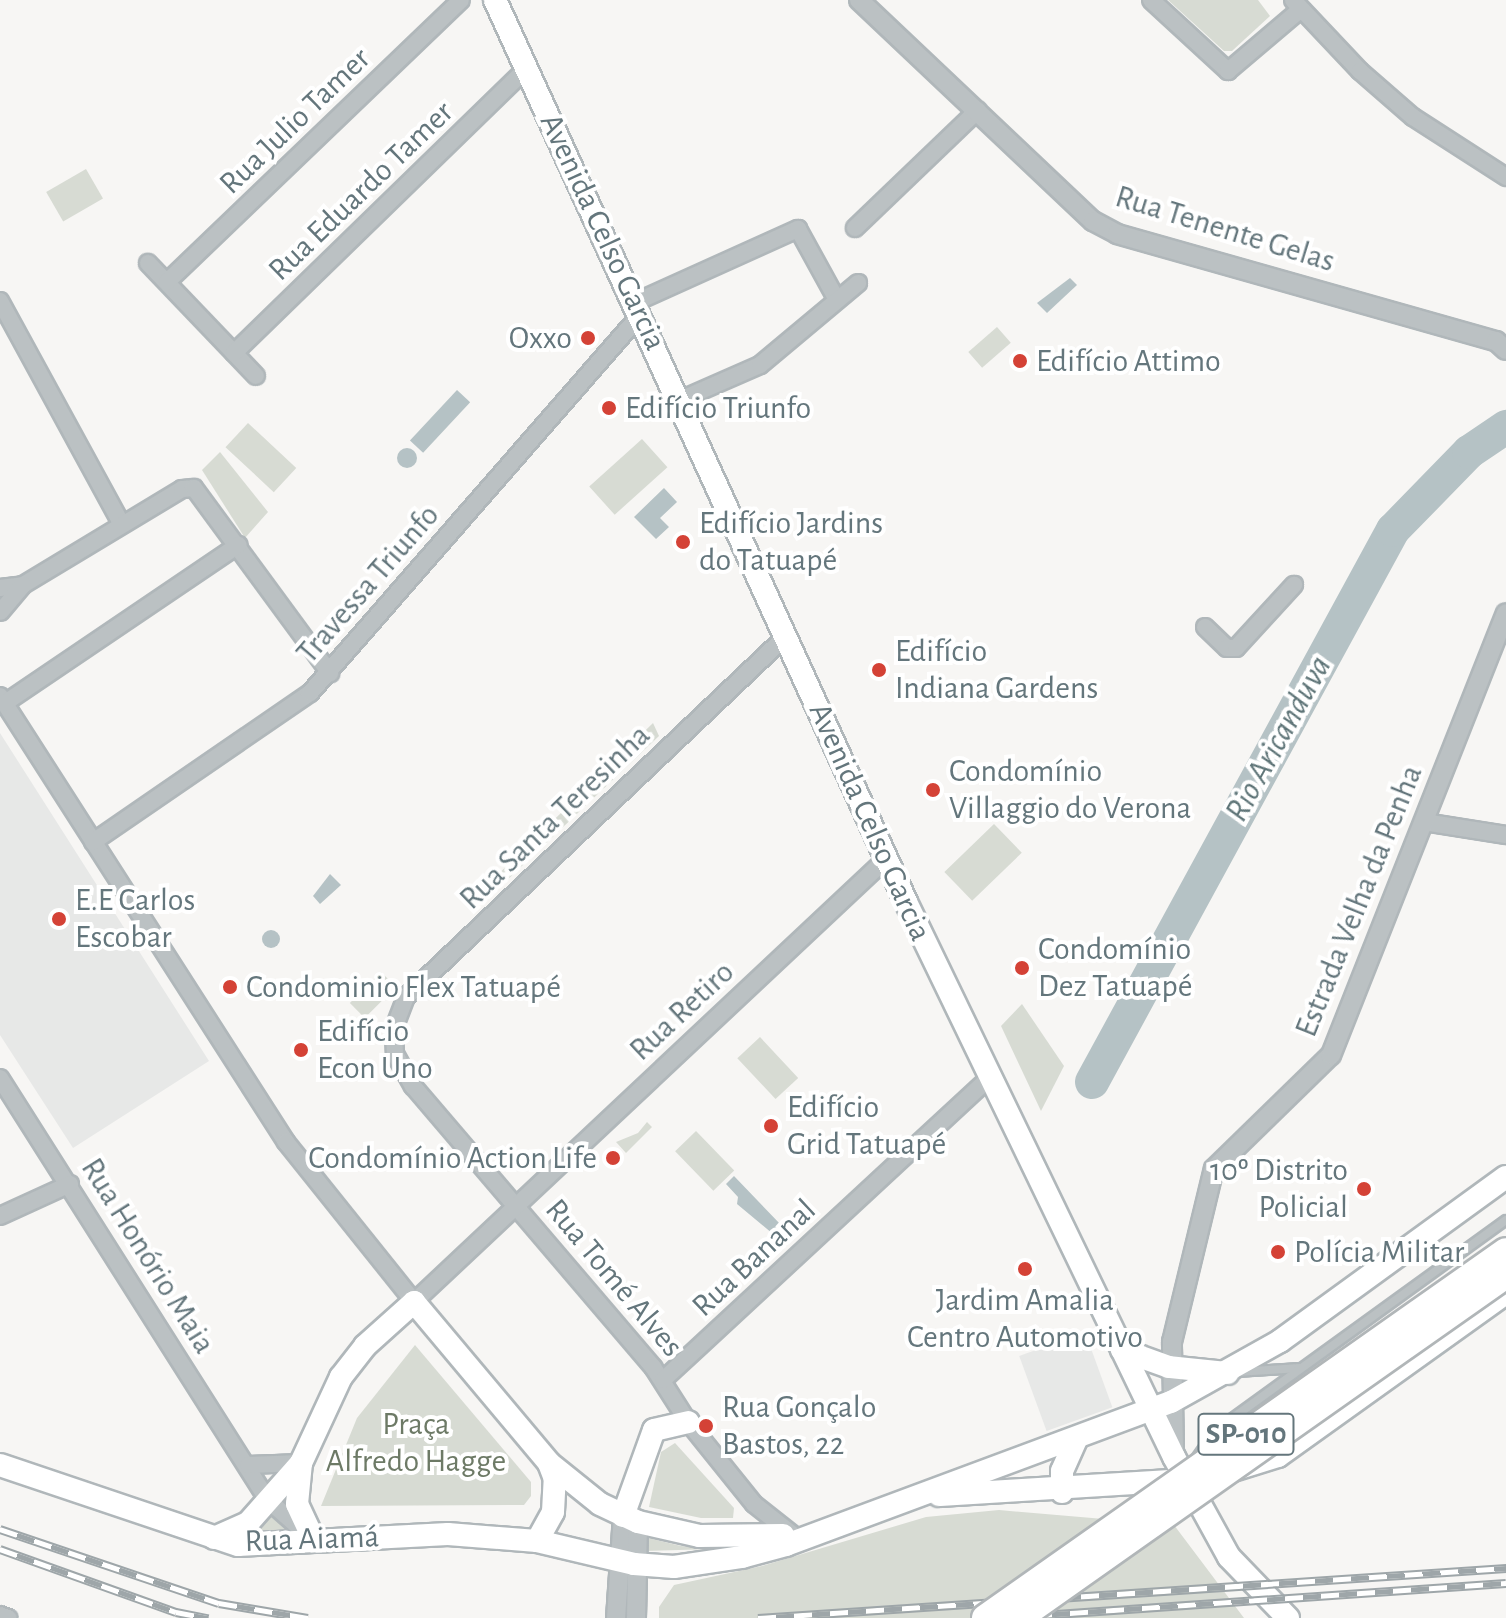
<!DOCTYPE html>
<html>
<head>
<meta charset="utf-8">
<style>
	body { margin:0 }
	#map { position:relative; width:1506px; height:1618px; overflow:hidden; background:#f7f6f4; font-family:"Alegreya Sans",sans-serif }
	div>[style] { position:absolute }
	.built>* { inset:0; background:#e7e8e7; transform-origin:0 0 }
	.green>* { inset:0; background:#d7dbd3; transform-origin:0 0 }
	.water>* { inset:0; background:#b5c2c5; transform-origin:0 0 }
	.round { border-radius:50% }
	.river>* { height:34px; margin:-17px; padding:0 17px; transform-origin:17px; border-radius:17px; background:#b5c2c5 }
	.roads { filter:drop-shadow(2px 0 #b0b7ba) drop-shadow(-2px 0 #b0b7ba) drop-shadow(0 2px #b0b7ba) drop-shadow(0 -2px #b0b7ba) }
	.service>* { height:8px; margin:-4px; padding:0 4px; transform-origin:4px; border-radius:4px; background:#bbc1c3 }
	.minor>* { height:16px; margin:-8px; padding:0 8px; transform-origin:8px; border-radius:8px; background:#bbc1c3 }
	.tertiary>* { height:18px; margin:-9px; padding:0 9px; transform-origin:9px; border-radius:9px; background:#bbc1c3 }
	.secondary>* { height:22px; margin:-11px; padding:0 11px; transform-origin:11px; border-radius:11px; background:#fff }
	.rail>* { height:9px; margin-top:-4.5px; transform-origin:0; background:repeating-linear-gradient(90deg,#fff 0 18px,#9ea6a9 0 36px); box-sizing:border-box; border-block:2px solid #9ea6a9 }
	.bridges { filter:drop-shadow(2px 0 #b1b6b8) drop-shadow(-2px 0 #b1b6b8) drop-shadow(0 2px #b1b6b8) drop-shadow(0 -2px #b1b6b8) }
	.trunk-bridge>* { height:26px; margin:-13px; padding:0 13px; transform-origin:13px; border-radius:13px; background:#fff }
	.dots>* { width:22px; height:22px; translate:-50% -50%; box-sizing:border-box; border:4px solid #fff; border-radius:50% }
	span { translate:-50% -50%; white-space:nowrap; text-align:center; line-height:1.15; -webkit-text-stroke:8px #fff; paint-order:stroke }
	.shield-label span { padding:2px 6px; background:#fff; border:2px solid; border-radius:6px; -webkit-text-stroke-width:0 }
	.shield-label { font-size:30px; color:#64767c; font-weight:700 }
	.street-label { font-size:32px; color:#64767c }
	.poi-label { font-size:32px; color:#64767c }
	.right { translate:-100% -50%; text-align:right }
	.left { translate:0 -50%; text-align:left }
	.park-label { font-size:32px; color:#6d7a66 }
	.water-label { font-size:34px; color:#5f7578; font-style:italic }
</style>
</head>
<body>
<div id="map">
	<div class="built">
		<i style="clip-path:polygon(0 733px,209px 1061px,73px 1148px,0 1035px)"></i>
		<i style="left:1085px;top:1332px;width:80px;height:70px;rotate:70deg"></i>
	</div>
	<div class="green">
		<i style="clip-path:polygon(1168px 0,1258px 0,1270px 16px,1232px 51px,1224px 51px)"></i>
		<i style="left:86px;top:169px;width:34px;height:46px;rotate:60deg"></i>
		<i style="left:997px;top:327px;width:21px;height:38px;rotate:49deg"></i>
		<i style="left:248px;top:423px;width:66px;height:33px;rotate:43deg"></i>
		<i style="left:642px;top:439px;width:38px;height:71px;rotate:48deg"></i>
		<i style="clip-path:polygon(220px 452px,268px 512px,245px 538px,202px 470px)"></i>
		<i style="clip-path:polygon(653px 723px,659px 736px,482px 904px,475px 897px)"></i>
		<i style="left:994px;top:824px;width:40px;height:69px;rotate:46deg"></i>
		<i style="left:381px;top:972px;width:21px;height:44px;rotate:45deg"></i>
		<i style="clip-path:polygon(1022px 1004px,1064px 1066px,1041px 1111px,1001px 1026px)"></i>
		<i style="left:760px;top:1037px;width:56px;height:31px;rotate:47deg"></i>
		<i style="clip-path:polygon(647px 1122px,652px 1127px,626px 1153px,616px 1142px,638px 1133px)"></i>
		<i style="left:696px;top:1131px;width:55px;height:29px;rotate:46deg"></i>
		<i style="clip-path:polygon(415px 1345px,531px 1482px,531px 1496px,524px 1505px,321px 1506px,357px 1418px)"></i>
		<i style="clip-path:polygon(675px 1443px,734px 1508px,733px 1518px,701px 1518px,649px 1507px,661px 1452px)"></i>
		<i style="clip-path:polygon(999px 1510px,1174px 1525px,1244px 1618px,659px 1618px,659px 1607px,674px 1585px,762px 1566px,926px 1517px)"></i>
		<i style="clip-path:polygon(273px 1514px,290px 1533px,252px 1536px)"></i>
		<i style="clip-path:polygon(644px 1537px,681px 1546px,713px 1549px,645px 1551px)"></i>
	</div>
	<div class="water">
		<i style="clip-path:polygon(1070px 278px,1077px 285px,1047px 313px,1037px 303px)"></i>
		<i style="left:457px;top:390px;width:18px;height:69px;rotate:43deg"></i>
		<i class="round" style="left:397px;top:448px;width:20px;height:20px"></i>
		<i style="clip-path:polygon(664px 488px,677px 502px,660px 518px,669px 527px,656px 539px,634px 517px)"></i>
		<i style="clip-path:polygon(330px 874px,341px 885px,320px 904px,313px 896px)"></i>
		<i class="round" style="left:262px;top:930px;width:18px;height:18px"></i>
		<i style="clip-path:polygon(734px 1176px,782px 1226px,773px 1234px,737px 1204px,738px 1197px,726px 1184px)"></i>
	</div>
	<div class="river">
		<i style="left:1092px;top:1082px;width:629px;rotate:-61.4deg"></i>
		<i style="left:1393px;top:530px;width:109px;rotate:-45.7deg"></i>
		<i style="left:1469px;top:452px;width:45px;rotate:-34deg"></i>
	</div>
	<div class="roads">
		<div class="service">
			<i style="left:1237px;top:1372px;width:63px;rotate:-3.6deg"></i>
			<i style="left:1195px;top:1460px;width:37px;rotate:-55deg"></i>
			<i style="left:1216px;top:1430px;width:358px;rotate:-35.9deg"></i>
		</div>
		<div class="minor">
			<i style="left:1151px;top:0;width:105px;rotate:42.7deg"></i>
			<i style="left:1228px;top:71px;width:94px;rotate:-40.3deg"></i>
			<i style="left:1293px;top:0;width:98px;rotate:46.7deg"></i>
			<i style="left:1360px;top:71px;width:70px;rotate:41deg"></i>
			<i style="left:1413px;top:117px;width:111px;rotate:32.8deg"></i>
			<i style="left:855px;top:228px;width:170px;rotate:-43.8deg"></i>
			<i style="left:148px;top:263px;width:156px;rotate:46.3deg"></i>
			<i style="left:167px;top:282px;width:407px;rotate:-43.8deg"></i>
			<i style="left:0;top:301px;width:253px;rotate:61.4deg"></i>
			<i style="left:636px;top:302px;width:178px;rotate:-24.3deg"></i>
			<i style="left:798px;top:229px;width:81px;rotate:61.2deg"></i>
			<i style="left:234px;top:353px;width:409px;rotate:-44.2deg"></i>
			<i style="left:680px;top:400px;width:87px;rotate:-23.6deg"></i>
			<i style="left:760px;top:365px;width:128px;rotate:-39.9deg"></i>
			<i style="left:23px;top:585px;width:186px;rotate:-31.1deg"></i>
			<i style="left:182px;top:489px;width:12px;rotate:-5deg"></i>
			<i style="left:194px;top:488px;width:230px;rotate:53.7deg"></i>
			<i style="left:0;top:588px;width:23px;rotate:-7deg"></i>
			<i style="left:23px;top:585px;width:35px;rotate:130deg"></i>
			<i style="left:1205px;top:627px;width:30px;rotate:44deg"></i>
			<i style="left:1227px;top:648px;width:9px"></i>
			<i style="left:1236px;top:648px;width:86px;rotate:-47.4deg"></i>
			<i style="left:786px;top:636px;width:524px;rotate:136.47deg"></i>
			<i style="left:406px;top:997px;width:34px;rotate:111deg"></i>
			<i style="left:394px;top:1029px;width:25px;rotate:88deg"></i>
			<i style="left:395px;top:1054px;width:37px;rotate:61deg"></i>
			<i style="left:413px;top:1086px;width:370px;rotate:49.5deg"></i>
			<i style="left:653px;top:1367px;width:65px;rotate:57.5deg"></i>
			<i style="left:688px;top:1422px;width:105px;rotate:51.2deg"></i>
			<i style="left:754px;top:1504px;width:48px;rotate:38.3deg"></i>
			<i style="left:0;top:696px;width:530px;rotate:57.33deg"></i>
			<i style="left:286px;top:1142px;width:205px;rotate:51.3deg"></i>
			<i style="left:414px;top:1302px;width:649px;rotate:-43.19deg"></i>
			<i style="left:5px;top:703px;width:282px;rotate:-34.1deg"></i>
			<i style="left:1424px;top:822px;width:83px;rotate:9deg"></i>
			<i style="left:93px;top:842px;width:263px;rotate:-34.5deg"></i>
			<i style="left:310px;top:693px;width:503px;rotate:-48.87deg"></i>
			<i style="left:0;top:1078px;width:500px;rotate:57.6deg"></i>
			<i style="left:268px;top:1500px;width:56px;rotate:41.4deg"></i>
			<i style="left:0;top:1216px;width:77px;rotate:-24.6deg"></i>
			<i style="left:663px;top:1380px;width:444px;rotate:-42.8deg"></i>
			<i style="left:248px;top:1465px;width:53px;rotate:-2.2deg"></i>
			<i style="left:0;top:1615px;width:9px;rotate:21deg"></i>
		</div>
		<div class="tertiary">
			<i style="left:859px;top:0;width:322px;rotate:43.4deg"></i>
			<i style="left:1093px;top:221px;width:27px;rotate:28deg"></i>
			<i style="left:1117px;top:234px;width:394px;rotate:15.8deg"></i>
			<i style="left:1496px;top:341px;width:13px;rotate:42deg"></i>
			<i style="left:1174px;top:1451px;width:109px;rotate:-91.1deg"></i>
			<i style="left:1172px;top:1342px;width:178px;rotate:-76.4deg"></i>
			<i style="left:1214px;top:1169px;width:163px;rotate:-44.3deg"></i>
			<i style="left:1331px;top:1055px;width:475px;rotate:-68.4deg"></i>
			<i style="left:616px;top:1618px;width:102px;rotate:-86.1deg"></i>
			<i style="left:636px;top:1618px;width:96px;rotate:-88.8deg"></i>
		</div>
		<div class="secondary">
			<i style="left:495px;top:0;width:991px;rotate:65.5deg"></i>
			<i style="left:906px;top:902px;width:616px;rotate:64.22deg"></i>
			<i style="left:1174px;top:1457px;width:114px;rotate:61.2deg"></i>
			<i style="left:1229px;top:1557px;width:85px;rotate:46deg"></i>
			<i style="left:1122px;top:1350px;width:50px;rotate:19.9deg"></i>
			<i style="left:1169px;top:1367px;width:59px;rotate:5.8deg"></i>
			<i style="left:301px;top:1463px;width:41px;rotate:95.6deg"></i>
			<i style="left:297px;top:1504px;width:40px;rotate:65deg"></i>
			<i style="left:0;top:1465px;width:251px;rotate:18.6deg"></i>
			<i style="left:238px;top:1545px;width:210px;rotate:-3deg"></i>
			<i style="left:448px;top:1534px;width:89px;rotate:4.5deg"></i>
			<i style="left:537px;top:1541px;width:100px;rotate:13.3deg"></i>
			<i style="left:634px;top:1564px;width:40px;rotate:4.3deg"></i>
			<i style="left:674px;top:1567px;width:69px;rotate:-8.4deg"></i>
			<i style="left:742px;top:1557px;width:46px;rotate:-15.3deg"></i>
			<i style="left:786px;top:1545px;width:411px;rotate:-20.4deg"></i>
			<i style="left:1171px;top:1402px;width:125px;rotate:-29.2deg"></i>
			<i style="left:1280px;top:1341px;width:279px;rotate:-36deg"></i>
			<i style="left:1233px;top:1470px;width:47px;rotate:-17.3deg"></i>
			<i style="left:1278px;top:1456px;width:280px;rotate:-35.6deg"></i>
			<i style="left:1062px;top:1492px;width:21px;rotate:-90deg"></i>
			<i style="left:1062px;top:1471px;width:34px;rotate:-66deg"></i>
			<i style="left:939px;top:1495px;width:245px;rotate:-3.5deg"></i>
			<i style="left:623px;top:1516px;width:91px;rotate:-70.2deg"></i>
			<i style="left:654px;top:1430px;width:35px;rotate:-13deg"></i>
			<i style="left:214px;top:1538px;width:37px;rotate:-24deg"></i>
			<i style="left:248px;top:1523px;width:80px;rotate:-48.5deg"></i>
			<i style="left:301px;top:1463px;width:95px;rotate:-65.1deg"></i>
			<i style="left:341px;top:1377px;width:39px;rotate:-52deg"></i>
			<i style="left:365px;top:1346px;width:66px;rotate:-41.9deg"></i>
			<i style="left:414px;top:1302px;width:210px;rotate:50deg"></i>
			<i style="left:549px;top:1463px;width:65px;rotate:38.8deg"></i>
			<i style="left:600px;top:1504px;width:42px;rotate:25.3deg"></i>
			<i style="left:638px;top:1522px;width:63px;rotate:12.9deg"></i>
			<i style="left:699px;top:1536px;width:84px;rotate:-0.7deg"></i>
			<i style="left:537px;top:1541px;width:33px;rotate:-61deg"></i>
			<i style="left:553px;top:1512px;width:33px;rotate:-87deg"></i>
			<i style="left:555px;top:1479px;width:17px;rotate:-111deg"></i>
		</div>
	</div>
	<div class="rail">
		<i style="left:0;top:1529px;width:231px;rotate:18.7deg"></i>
		<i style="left:219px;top:1603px;width:90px;rotate:9.6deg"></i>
		<i style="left:0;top:1549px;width:187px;rotate:19.7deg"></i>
		<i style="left:176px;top:1612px;width:33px;rotate:11deg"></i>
		<i style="left:758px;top:1618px;width:750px;rotate:-3.82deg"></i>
		<i style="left:998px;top:1618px;width:509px;rotate:-3.94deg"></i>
	</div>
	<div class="bridges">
		<div class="trunk-bridge">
			<i style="left:985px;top:1618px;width:637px;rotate:-35.16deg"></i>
			<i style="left:1019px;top:1618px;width:596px;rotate:-35.16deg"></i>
		</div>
	</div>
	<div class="dots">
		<i style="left:588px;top:338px;background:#d44236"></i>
		<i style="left:1020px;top:361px;background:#d44236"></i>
		<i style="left:609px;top:408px;background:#d44236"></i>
		<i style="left:683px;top:542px;background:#d44236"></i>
		<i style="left:879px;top:670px;background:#d44236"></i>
		<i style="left:933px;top:790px;background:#d44236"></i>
		<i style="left:59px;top:919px;background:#d44236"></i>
		<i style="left:1022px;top:968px;background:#d44236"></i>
		<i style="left:230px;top:987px;background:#d44236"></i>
		<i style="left:301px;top:1050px;background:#d44236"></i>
		<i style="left:771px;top:1126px;background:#d44236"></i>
		<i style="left:613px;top:1158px;background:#d44236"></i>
		<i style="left:1364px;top:1189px;background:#d44236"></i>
		<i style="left:1278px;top:1252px;background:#d44236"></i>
		<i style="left:1025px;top:1269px;background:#d44236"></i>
		<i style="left:706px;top:1426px;background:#d44236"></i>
	</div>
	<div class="shield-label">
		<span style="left:1246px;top:1434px">SP-010</span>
	</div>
	<div class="street-label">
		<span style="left:295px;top:121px;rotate:-44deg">Rua Julio Tamer</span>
		<span style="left:361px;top:191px;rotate:-44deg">Rua Eduardo Tamer</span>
		<span style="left:1225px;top:229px;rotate:17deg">Rua Tenente Gelas</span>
		<span style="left:603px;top:232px;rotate:65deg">Avenida Celso Garcia</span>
		<span style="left:368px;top:584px;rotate:-49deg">Travessa Triunfo</span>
		<span style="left:555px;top:817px;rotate:-44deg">Rua Santa Teresinha</span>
		<span style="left:870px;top:822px;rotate:66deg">Avenida Celso Garcia</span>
		<span style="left:1359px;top:901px;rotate:-68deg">Estrada Velha da Penha</span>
		<span style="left:682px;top:1011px;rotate:-43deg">Rua Retiro</span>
		<span style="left:148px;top:1256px;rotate:58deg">Rua Honório Maia</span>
		<span style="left:754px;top:1258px;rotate:-43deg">Rua Bananal</span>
		<span style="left:614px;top:1278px;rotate:50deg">Rua Tomé Alves</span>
		<span style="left:312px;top:1539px;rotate:-2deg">Rua Aiamá</span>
	</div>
	<div class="poi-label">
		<span class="right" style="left:572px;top:338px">Oxxo</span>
		<span class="left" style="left:1036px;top:361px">Edifício Attimo</span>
		<span class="left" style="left:625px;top:408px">Edifício Triunfo</span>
		<span class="left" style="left:699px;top:542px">Edifício Jardins<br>do Tatuapé</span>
		<span class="left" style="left:895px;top:670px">Edifício<br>Indiana Gardens</span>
		<span class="left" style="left:949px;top:790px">Condomínio<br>Villaggio do Verona</span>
		<span class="left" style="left:75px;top:919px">E.E Carlos<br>Escobar</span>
		<span class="left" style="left:1038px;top:968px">Condomínio<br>Dez Tatuapé</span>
		<span class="left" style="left:246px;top:987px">Condominio Flex Tatuapé</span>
		<span class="left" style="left:317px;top:1050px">Edifício<br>Econ Uno</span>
		<span class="left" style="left:787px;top:1126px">Edifício<br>Grid Tatuapé</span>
		<span class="right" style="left:597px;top:1158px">Condomínio Action Life</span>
		<span class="right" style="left:1348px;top:1189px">10º Distrito<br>Policial</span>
		<span class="left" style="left:1294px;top:1252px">Polícia Militar</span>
		<span style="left:1025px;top:1319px">Jardim Amalia<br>Centro Automotivo</span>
		<span class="left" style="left:722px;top:1426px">Rua Gonçalo<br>Bastos, 22</span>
	</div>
	<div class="park-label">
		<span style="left:416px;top:1443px">Praça<br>Alfredo Hagge</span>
	</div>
	<div class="water-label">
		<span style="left:1279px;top:739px;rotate:-61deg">Rio Aricanduva</span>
	</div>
</div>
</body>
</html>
